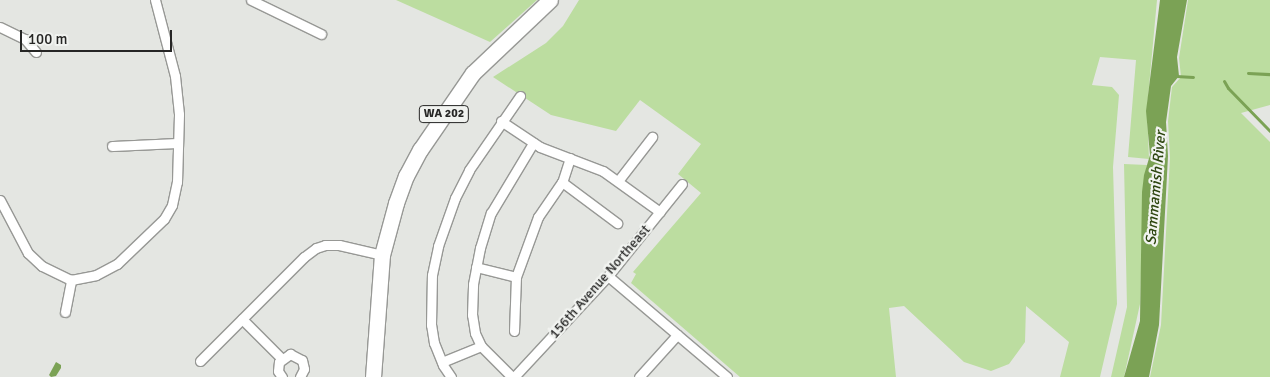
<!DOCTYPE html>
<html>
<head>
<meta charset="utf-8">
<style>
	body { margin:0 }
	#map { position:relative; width:1270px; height:377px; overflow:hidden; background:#e4e6e2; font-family:Signika,sans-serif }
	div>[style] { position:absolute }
	.green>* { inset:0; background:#bcdda0 }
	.water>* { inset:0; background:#7ba255 }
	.stream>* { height:3px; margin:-1.5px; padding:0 1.5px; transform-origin:1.5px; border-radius:1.5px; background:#7ba255 }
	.roads { filter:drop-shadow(1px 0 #979895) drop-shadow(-1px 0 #979895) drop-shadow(0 1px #979895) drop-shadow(0 -1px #979895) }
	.street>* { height:9px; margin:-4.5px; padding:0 4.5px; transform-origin:4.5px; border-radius:4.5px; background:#fff }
	.primary>* { height:15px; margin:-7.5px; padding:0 7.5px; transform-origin:7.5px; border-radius:7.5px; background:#fff }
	span { translate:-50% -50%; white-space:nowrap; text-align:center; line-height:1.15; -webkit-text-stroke:4.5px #f1f3f0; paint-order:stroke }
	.shield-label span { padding:1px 4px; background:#f1f3f0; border:1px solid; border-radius:4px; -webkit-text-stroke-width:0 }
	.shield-label { font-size:12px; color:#262625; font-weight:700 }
	.street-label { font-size:14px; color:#262625 }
	.water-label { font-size:15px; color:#2c450e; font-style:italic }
	.scale { position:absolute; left:20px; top:30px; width:152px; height:22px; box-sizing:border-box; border:2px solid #262625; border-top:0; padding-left:6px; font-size:15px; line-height:18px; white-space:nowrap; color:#262625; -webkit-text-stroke:4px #f1f3f0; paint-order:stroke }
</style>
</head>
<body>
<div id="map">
	<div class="green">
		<i style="clip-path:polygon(396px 0,537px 0,490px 42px)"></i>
		<i style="clip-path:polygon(579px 0,1157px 0,1147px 108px,1149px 159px,1128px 157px,1136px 60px,1100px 57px,1092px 85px,1112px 87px,1119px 95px,1113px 167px,1117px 304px,1100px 377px,1060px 377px,1069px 342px,1026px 306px,1025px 342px,1009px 364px,991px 371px,964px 362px,904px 306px,889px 308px,896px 377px,740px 377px,631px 283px,636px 274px,633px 272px,701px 193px,678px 174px,701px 144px,640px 100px,616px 131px,551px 115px,493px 77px,546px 43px,563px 26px)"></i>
		<i style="clip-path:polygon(1188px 0,1270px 0,1270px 105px,1241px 113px,1270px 142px,1270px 377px,1150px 377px,1161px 325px,1170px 158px,1168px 121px,1172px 87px,1181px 77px,1179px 58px)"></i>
		<i style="clip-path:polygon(1124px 164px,1147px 165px,1144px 180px,1140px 304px,1124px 377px,1111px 377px,1127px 307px)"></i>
	</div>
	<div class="water">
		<i style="clip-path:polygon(1160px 0,1187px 0,1177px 57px,1179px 76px,1171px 86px,1166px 122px,1168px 156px,1159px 325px,1149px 377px,1124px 377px,1140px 321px,1142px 192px,1144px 175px,1150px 155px,1146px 111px)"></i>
		<i style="clip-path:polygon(56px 362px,61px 365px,61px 368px,56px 376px,51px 377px,49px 375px)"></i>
	</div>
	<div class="stream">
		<i style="left:1248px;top:73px;width:22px;rotate:3deg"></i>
		<i style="left:1176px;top:76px;width:17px;rotate:3deg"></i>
		<i style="left:1224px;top:81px;width:8px;rotate:60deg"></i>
		<i style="left:1228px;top:88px;width:60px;rotate:45.7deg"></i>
	</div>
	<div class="roads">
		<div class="street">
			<i style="left:251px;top:0;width:78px;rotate:25.9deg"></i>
			<i style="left:0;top:27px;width:28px;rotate:26deg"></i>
			<i style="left:25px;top:39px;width:17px;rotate:50deg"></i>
			<i style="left:501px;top:121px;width:47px;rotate:33.7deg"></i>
			<i style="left:540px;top:147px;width:67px;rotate:20.9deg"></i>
			<i style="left:603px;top:171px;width:70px;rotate:35.7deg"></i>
			<i style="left:112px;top:146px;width:66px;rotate:-2.6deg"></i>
			<i style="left:570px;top:158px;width:25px;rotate:108deg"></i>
			<i style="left:562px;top:182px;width:69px;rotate:36.7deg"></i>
			<i style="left:618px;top:181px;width:56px;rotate:-52.3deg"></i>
			<i style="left:0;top:200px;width:60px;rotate:62.2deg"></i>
			<i style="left:28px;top:253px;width:19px;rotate:43deg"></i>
			<i style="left:42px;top:266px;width:32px;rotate:26deg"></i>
			<i style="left:476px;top:267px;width:41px;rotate:14deg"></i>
			<i style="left:608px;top:276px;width:156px;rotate:40.3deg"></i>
			<i style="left:71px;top:280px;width:25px;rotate:-11deg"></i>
			<i style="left:96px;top:275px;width:24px;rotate:-28deg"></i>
			<i style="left:117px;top:264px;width:65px;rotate:-43.8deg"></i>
			<i style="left:164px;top:219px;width:16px;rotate:-60deg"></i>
			<i style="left:172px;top:205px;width:24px;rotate:-78deg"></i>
			<i style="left:177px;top:182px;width:68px;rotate:-88.3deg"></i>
			<i style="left:179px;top:114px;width:38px;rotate:-96deg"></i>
			<i style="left:175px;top:76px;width:79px;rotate:-104.7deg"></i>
			<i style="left:65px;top:312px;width:33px;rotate:-79deg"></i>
			<i style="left:242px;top:319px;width:55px;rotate:45deg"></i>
			<i style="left:514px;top:331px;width:54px;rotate:-87.9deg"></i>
			<i style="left:516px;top:277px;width:64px;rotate:-69.9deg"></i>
			<i style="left:538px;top:217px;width:42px;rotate:-55.6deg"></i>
			<i style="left:200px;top:361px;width:147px;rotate:-45deg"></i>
			<i style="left:304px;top:257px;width:15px;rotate:-37deg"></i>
			<i style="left:316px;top:248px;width:9px;rotate:-18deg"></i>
			<i style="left:325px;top:245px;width:14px"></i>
			<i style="left:339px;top:245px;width:44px;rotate:13.1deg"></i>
			<i style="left:442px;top:362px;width:42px;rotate:-22.3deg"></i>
			<i style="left:282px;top:377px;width:7px;rotate:-124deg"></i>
			<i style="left:278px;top:371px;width:9px;rotate:-84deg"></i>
			<i style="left:279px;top:362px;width:14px;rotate:-36deg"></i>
			<i style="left:290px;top:354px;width:13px;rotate:27deg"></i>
			<i style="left:302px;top:360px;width:9px;rotate:77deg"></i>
			<i style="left:304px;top:369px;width:9px;rotate:117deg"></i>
			<i style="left:451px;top:377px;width:14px;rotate:-124deg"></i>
			<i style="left:443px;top:365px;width:24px;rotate:-112deg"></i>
			<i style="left:434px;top:343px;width:18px;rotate:-99deg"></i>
			<i style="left:431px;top:325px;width:50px;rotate:-88.9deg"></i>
			<i style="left:432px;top:275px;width:30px;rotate:-78deg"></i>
			<i style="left:438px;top:246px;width:51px;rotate:-70.5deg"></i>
			<i style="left:455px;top:198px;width:31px;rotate:-63deg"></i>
			<i style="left:469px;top:170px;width:90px;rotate:-55.4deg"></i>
			<i style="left:512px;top:377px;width:44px;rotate:-135deg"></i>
			<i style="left:481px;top:346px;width:14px;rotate:-115deg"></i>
			<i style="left:475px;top:333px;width:18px;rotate:-99deg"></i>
			<i style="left:472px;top:315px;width:31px;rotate:-88deg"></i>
			<i style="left:473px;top:284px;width:37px;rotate:-79deg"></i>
			<i style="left:480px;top:248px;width:37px;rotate:-73deg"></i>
			<i style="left:491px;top:213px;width:82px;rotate:-59deg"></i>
			<i style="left:514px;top:377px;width:138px;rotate:-47.1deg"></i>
			<i style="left:608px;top:276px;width:118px;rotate:-51.2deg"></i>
			<i style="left:639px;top:377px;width:57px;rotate:-47.9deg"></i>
		</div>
		<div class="primary">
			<i style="left:373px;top:377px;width:122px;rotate:-85.8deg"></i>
			<i style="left:382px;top:255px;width:54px;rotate:-74.9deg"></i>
			<i style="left:396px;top:203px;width:29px;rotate:-70deg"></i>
			<i style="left:406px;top:176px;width:30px;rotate:-62deg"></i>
			<i style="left:420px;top:150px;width:93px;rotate:-55.5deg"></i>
			<i style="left:473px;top:73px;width:106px;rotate:-43.5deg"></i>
		</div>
	</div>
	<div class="shield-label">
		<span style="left:444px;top:114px">WA 202</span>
	</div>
	<div class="street-label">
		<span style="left:600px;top:282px;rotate:-49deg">156th Avenue Northeast</span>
	</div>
	<div class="water-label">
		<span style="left:1156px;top:188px;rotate:-85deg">Sammamish River</span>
	</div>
	<div class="scale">100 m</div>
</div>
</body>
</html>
